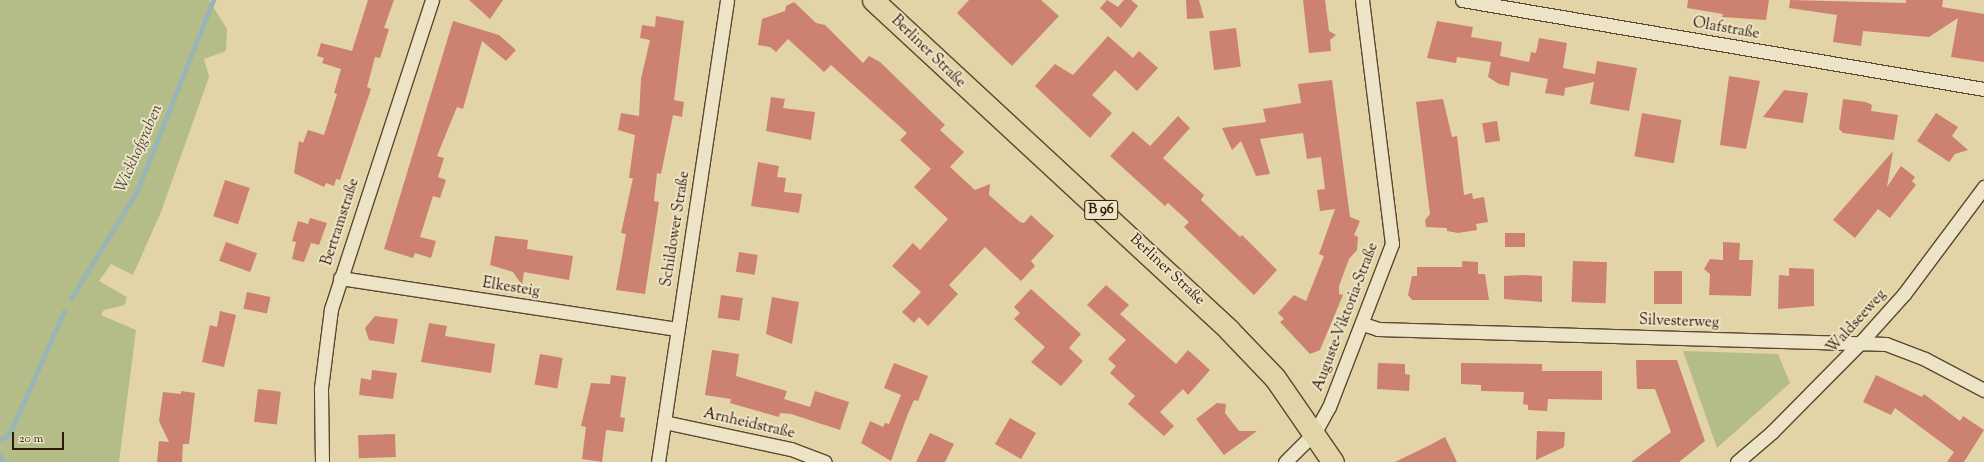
<!DOCTYPE html>
<html>
<head>
<meta charset="utf-8">
<style>
	body { margin:0 }
	#map { position:relative; width:1984px; height:462px; overflow:hidden; background:#e3d4a7; font-family:"Sorts Mill Goudy",serif }
	div>[style] { position:absolute }
	.green>* { inset:0; background:#b4bd87 }
	.stream>* { height:5px; margin:-2.5px; padding:0 2.5px; transform-origin:2.5px; border-radius:2.5px; background:#9bb5b4 }
	.building>* { inset:0; background:#cc8171; transform-origin:0 0 }
	.roads { filter:drop-shadow(1px 0 #5a4830) drop-shadow(-1px 0 #5a4830) drop-shadow(0 1px #5a4830) drop-shadow(0 -1px #5a4830) }
	.minor>* { height:13px; margin:-6.5px; padding:0 6.5px; transform-origin:6.5px; border-radius:6.5px; background:#ede3c6 }
	.primary>* { height:21px; margin:-10.5px; padding:0 10.5px; transform-origin:10.5px; border-radius:10.5px; background:#e3d4a7 }
	span { translate:-50% -50%; white-space:nowrap; text-align:center; line-height:1.15; -webkit-text-stroke:4px #ede3c6; paint-order:stroke }
	.shield-label span { padding:1px 3px; background:#ede3c6; border:1px solid; border-radius:3px; -webkit-text-stroke-width:0 }
	.shield-label { font-size:14px; color:#2d1a08; font-weight:700 }
	.street-label { font-size:15px; color:#2d1a08 }
	.water-label { font-size:16px; color:#4e483c; font-style:italic }
	.scale { position:absolute; left:12px; top:432px; width:52px; height:18px; box-sizing:border-box; border:2px solid #2d1a08; border-top:0; padding-left:5px; font-size:12px; line-height:14px; white-space:nowrap; color:#2d1a08; -webkit-text-stroke:3px #ede3c6; paint-order:stroke }
</style>
</head>
<body>
<div id="map">
	<div class="green">
		<i style="clip-path:polygon(0 0,209px 0,227px 29px,226px 51px,204px 59px,209px 77px,161px 212px,133px 275px,111px 264px,99px 281px,127px 297px,125px 305px,104px 310px,101px 315px,136px 330px,119px 462px,0 462px)"></i>
		<i style="clip-path:polygon(1683px 351px,1778px 354px,1790px 383px,1717px 448px)"></i>
	</div>
	<div class="stream">
		<i style="left:71px;top:298px;width:126px;rotate:-58.3deg"></i>
		<i style="left:137px;top:191px;width:206px;rotate:-68.3deg"></i>
		<i style="left:0;top:439px;width:8px;rotate:-23deg"></i>
		<i style="left:7px;top:436px;width:12px;rotate:-59deg"></i>
		<i style="left:13px;top:426px;width:126px;rotate:-66.1deg"></i>
		<i style="left:0;top:455px;width:7px;rotate:74deg"></i>
	</div>
	<div class="building">
		<i style="clip-path:polygon(368px 0,394px 0,384px 28px,389px 29px,380px 58px,375px 57px,367px 87px,371px 89px,340px 180px,336px 179px,334px 186px,326px 183px,324px 187px,294px 173px,299px 141px,303px 143px,308px 130px,324px 135px,337px 94px,334px 93px,341px 69px,322px 63px,324px 58px,317px 56px,321px 43px,352px 51px)"></i>
		<i style="clip-path:polygon(469px 0,503px 0,490px 19px)"></i>
		<i style="clip-path:polygon(969px 0,1041px 0,1059px 16px,1012px 66px,957px 13px)"></i>
		<i style="clip-path:polygon(1107px 0,1118px 7px,1124px 0,1131px 0,1138px 6px,1121px 28px,1100px 8px)"></i>
		<i style="clip-path:polygon(1186px 0,1199px 0,1204px 18px,1187px 19px)"></i>
		<i style="clip-path:polygon(1303px 0,1325px 0,1329px 31px,1336px 35px,1330px 40px,1331px 51px,1309px 53px)"></i>
		<i style="clip-path:polygon(1688px 0,1769px 0,1766px 20px,1722px 17px,1723px 14px,1687px 8px)"></i>
		<i style="clip-path:polygon(1790px 0,1906px 3px,1906px 0,1943px 0,1942px 7px,1984px 14px,1984px 62px,1951px 57px,1958px 18px,1929px 37px,1863px 31px,1861px 46px,1833px 42px,1837px 15px,1789px 8px)"></i>
		<i style="clip-path:polygon(794px 2px,816px 23px,825px 25px,863px 63px,869px 56px,880px 62px,945px 125px,940px 130px,964px 152px,950px 167px,975px 190px,990px 184px,989px 195px,1020px 222px,1024px 223px,1031px 215px,1054px 236px,1031px 261px,1035px 266px,1021px 281px,985px 247px,949px 285px,958px 294px,928px 326px,919px 317px,914px 323px,902px 312px,921px 292px,892px 266px,913px 243px,920px 250px,948px 219px,914px 187px,931px 169px,900px 140px,907px 133px,831px 65px,824px 72px,788px 39px,776px 52px,770px 47px,758px 45px,762px 19px,785px 11px,786px 6px)"></i>
		<i style="clip-path:polygon(656px 16px,684px 21px,674px 100px,684px 102px,682px 117px,673px 115px,661px 174px,657px 173px,654px 201px,659px 202px,645px 294px,616px 290px,626px 234px,621px 233px,633px 178px,629px 178px,635px 135px,618px 130px,621px 113px,639px 116px,641px 79px,650px 40px,640px 38px,642px 25px,655px 27px)"></i>
		<i style="clip-path:polygon(453px 21px,499px 35px,516px 50px,506px 61px,482px 41px,463px 109px,457px 107px,437px 156px,444px 158px,438px 177px,446px 180px,440px 198px,433px 196px,420px 237px,436px 241px,431px 258px,415px 253px,413px 258px,384px 249px)"></i>
		<i style="clip-path:polygon(1437px 21px,1473px 27px,1471px 37px,1502px 42px,1500px 56px,1529px 62px,1531px 52px,1536px 53px,1539px 38px,1567px 43px,1563px 68px,1595px 74px,1597px 61px,1637px 68px,1629px 111px,1590px 104px,1594px 82px,1565px 88px,1564px 96px,1545px 93px,1548px 79px,1511px 72px,1509px 86px,1499px 84px,1488px 77px,1491px 62px,1457px 57px,1456px 63px,1427px 58px)"></i>
		<i style="left:1236px;top:28px;width:39px;height:27px;rotate:83deg"></i>
		<i style="clip-path:polygon(1108px 36px,1133px 58px,1139px 51px,1158px 68px,1137px 91px,1115px 70px,1092px 95px,1112px 113px,1090px 138px,1035px 86px,1055px 64px,1073px 75px)"></i>
		<i style="clip-path:polygon(1729px 76px,1760px 81px,1746px 149px,1720px 145px)"></i>
		<i style="clip-path:polygon(1332px 80px,1350px 217px,1360px 221px,1354px 235px,1358px 237px,1357px 250px,1349px 259px,1339px 286px,1339px 294px,1343px 295px,1320px 350px,1310px 354px,1280px 322px,1284px 319px,1278px 313px,1294px 295px,1306px 301px,1324px 256px,1319px 254px,1335px 209px,1320px 211px,1317px 190px,1325px 189px,1321px 157px,1307px 159px,1303px 133px,1260px 139px,1270px 174px,1256px 176px,1241px 141px,1232px 150px,1222px 128px,1266px 122px,1263px 109px,1301px 103px,1298px 84px)"></i>
		<i style="clip-path:polygon(1784px 90px,1808px 93px,1803px 123px,1763px 117px)"></i>
		<i style="clip-path:polygon(771px 97px,785px 99px,783px 108px,815px 112px,811px 140px,766px 131px)"></i>
		<i style="clip-path:polygon(1443px 99px,1452px 137px,1457px 136px,1464px 195px,1472px 193px,1473px 199px,1484px 197px,1488px 222px,1476px 224px,1477px 230px,1458px 233px,1447px 231px,1447px 228px,1426px 227px,1425px 220px,1430px 214px,1416px 102px)"></i>
		<i style="clip-path:polygon(1843px 99px,1866px 102px,1872px 105px,1871px 111px,1898px 115px,1894px 140px,1843px 133px,1839px 129px)"></i>
		<i style="left:1642px;top:113px;width:40px;height:44px;rotate:10deg"></i>
		<i style="clip-path:polygon(1936px 113px,1958px 127px,1952px 136px,1968px 150px,1955px 154px,1949px 162px,1917px 141px)"></i>
		<i style="clip-path:polygon(1178px 116px,1190px 128px,1163px 158px,1204px 195px,1201px 200px,1240px 237px,1242px 235px,1277px 270px,1254px 295px,1184px 227px,1189px 222px,1168px 203px,1165px 206px,1110px 156px,1133px 131px,1150px 146px)"></i>
		<i style="left:1497px;top:121px;width:20px;height:15px;rotate:81deg"></i>
		<i style="clip-path:polygon(1893px 151px,1887px 187px,1901px 166px,1915px 177px,1912px 181px,1916px 185px,1890px 218px,1878px 209px,1855px 238px,1833px 220px)"></i>
		<i style="clip-path:polygon(758px 162px,779px 166px,777px 177px,786px 178px,784px 192px,802px 194px,799px 213px,751px 206px)"></i>
		<i style="left:225px;top:180px;width:26px;height:38px;rotate:18deg"></i>
		<i style="clip-path:polygon(310px 218px,327px 223px,319px 245px,311px 243px,304px 262px,292px 259px,296px 242px,292px 241px,298px 221px,308px 224px)"></i>
		<i style="left:1505px;top:233px;width:20px;height:14px"></i>
		<i style="clip-path:polygon(495px 236px,528px 240px,527px 249px,573px 256px,569px 280px,524px 272px,522px 285px,513px 272px,490px 265px)"></i>
		<i style="left:226px;top:242px;width:33px;height:20px;rotate:20deg"></i>
		<i style="clip-path:polygon(1723px 242px,1740px 243px,1739px 260px,1753px 260px,1751px 296px,1709px 295px,1710px 274px,1704px 269px,1710px 259px,1723px 260px)"></i>
		<i style="left:739px;top:252px;width:19px;height:20px;rotate:9deg"></i>
		<i style="clip-path:polygon(1462px 261px,1478px 262px,1478px 274px,1485px 274px,1489px 300px,1412px 300px,1408px 295px,1412px 276px,1417px 276px,1417px 267px,1462px 267px)"></i>
		<i style="left:1573px;top:261px;width:34px;height:41px;rotate:2deg"></i>
		<i style="clip-path:polygon(1789px 268px,1814px 269px,1814px 306px,1778px 309px,1779px 275px,1789px 276px)"></i>
		<i style="left:1654px;top:271px;width:28px;height:33px"></i>
		<i style="clip-path:polygon(1524px 275px,1542px 276px,1542px 302px,1504px 299px,1504px 276px)"></i>
		<i style="clip-path:polygon(1106px 285px,1129px 305px,1120px 314px,1176px 364px,1188px 350px,1210px 370px,1188px 395px,1183px 389px,1160px 412px,1174px 426px,1164px 436px,1128px 404px,1135px 396px,1110px 373px,1116px 366px,1108px 359px,1126px 340px,1087px 305px)"></i>
		<i style="clip-path:polygon(1031px 289px,1081px 334px,1069px 348px,1083px 361px,1061px 386px,1031px 362px,1045px 347px,1014px 319px,1020px 313px,1014px 307px)"></i>
		<i style="left:247px;top:292px;width:24px;height:17px;rotate:12deg"></i>
		<i style="left:721px;top:295px;width:22px;height:23px;rotate:8deg"></i>
		<i style="clip-path:polygon(772px 297px,799px 302px,792px 344px,766px 334px)"></i>
		<i style="clip-path:polygon(220px 311px,236px 315px,224px 367px,202px 362px,210px 325px,217px 327px)"></i>
		<i style="clip-path:polygon(375px 316px,398px 319px,394px 344px,369px 340px,365px 328px)"></i>
		<i style="clip-path:polygon(429px 323px,447px 326px,445px 336px,495px 344px,491px 373px,421px 362px)"></i>
		<i style="clip-path:polygon(712px 350px,739px 354px,736px 376px,787px 391px,784px 399px,810px 407px,815px 391px,849px 402px,840px 430px,791px 414px,780px 413px,779px 417px,730px 403px,731px 399px,705px 395px)"></i>
		<i style="left:540px;top:354px;width:23px;height:31px;rotate:10deg"></i>
		<i style="clip-path:polygon(1636px 360px,1677px 360px,1705px 441px,1679px 462px,1631px 462px,1671px 432px,1655px 389px,1637px 389px)"></i>
		<i style="clip-path:polygon(894px 363px,928px 376px,918px 401px,914px 400px,907px 416px,891px 461px,861px 443px,870px 421px,883px 427px,885px 423px,889px 424px,901px 395px,884px 388px)"></i>
		<i style="clip-path:polygon(1378px 363px,1405px 364px,1405px 374px,1410px 375px,1409px 391px,1377px 389px)"></i>
		<i style="clip-path:polygon(1461px 363px,1542px 364px,1542px 371px,1602px 371px,1602px 400px,1548px 399px,1547px 411px,1528px 410px,1528px 405px,1523px 404px,1524px 392px,1481px 391px,1481px 385px,1461px 384px)"></i>
		<i style="clip-path:polygon(372px 370px,397px 373px,393px 399px,359px 395px,361px 378px,371px 380px)"></i>
		<i style="clip-path:polygon(611px 375px,626px 377px,620px 417px,625px 418px,623px 432px,606px 430px,602px 462px,582px 459px,586px 427px,581px 426px,591px 383px,610px 384px)"></i>
		<i style="clip-path:polygon(1876px 375px,1922px 397px,1924px 394px,1960px 421px,1963px 416px,1984px 430px,1964px 462px,1947px 462px,1954px 452px,1895px 408px,1891px 415px,1863px 402px)"></i>
		<i style="left:258px;top:389px;width:23px;height:33px;rotate:7deg"></i>
		<i style="clip-path:polygon(181px 391px,195px 393px,189px 444px,183px 444px,182px 462px,157px 462px,159px 441px,169px 442px,159px 421px,163px 392px,181px 394px)"></i>
		<i style="clip-path:polygon(1217px 403px,1226px 404px,1225px 413px,1239px 431px,1257px 431px,1224px 455px,1196px 419px)"></i>
		<i style="left:1010px;top:418px;width:30px;height:30px;rotate:30deg"></i>
		<i style="clip-path:polygon(1537px 431px,1565px 432px,1564px 447px,1536px 460px)"></i>
		<i style="clip-path:polygon(930px 433px,954px 444px,945px 462px,916px 462px)"></i>
		<i style="left:395px;top:434px;width:23px;height:37px;rotate:88deg"></i>
		<i style="clip-path:polygon(1445px 437px,1457px 462px,1395px 462px,1428px 446px)"></i>
	</div>
	<div class="roads">
		<div class="minor">
			<i style="left:1462px;top:0;width:530px;rotate:9.68deg"></i>
			<i style="left:340px;top:278px;width:341px;rotate:8.6deg"></i>
			<i style="left:1363px;top:324px;width:16px;rotate:18deg"></i>
			<i style="left:1378px;top:329px;width:508px;rotate:1.69deg"></i>
			<i style="left:1886px;top:344px;width:42px;rotate:21deg"></i>
			<i style="left:1925px;top:359px;width:67px;rotate:27.7deg"></i>
			<i style="left:664px;top:422px;width:130px;rotate:12deg"></i>
			<i style="left:791px;top:449px;width:36px;rotate:21deg"></i>
			<i style="left:322px;top:462px;width:74px;rotate:-90.8deg"></i>
			<i style="left:321px;top:388px;width:80px;rotate:-82.8deg"></i>
			<i style="left:331px;top:309px;width:325px;rotate:-71.9deg"></i>
			<i style="left:658px;top:462px;width:467px;rotate:-81.5deg"></i>
			<i style="left:1285px;top:462px;width:42px;rotate:-45deg"></i>
			<i style="left:1315px;top:432px;width:29px;rotate:-61deg"></i>
			<i style="left:1329px;top:407px;width:175px;rotate:-68.9deg"></i>
			<i style="left:1392px;top:244px;width:246px;rotate:-97deg"></i>
			<i style="left:1737px;top:462px;width:46px;rotate:-40.6deg"></i>
			<i style="left:1772px;top:432px;width:125px;rotate:-45.3deg"></i>
			<i style="left:1860px;top:343px;width:66px;rotate:-48.1deg"></i>
			<i style="left:1904px;top:294px;width:134px;rotate:-53.2deg"></i>
		</div>
		<div class="primary">
			<i style="left:873px;top:0;width:485px;rotate:42.8deg"></i>
			<i style="left:1229px;top:330px;width:66px;rotate:46.2deg"></i>
			<i style="left:1275px;top:378px;width:102px;rotate:55.4deg"></i>
		</div>
	</div>
	<div class="shield-label">
		<span style="left:1101px;top:210px">B 96</span>
	</div>
	<div class="street-label">
		<span style="left:1726px;top:29px;rotate:10deg">Olafstraße</span>
		<span style="left:928px;top:52px;rotate:44deg">Berliner Straße</span>
		<span style="left:341px;top:222px;rotate:-72deg">Bertramstraße</span>
		<span style="left:676px;top:229px;rotate:-81deg">Schildower Straße</span>
		<span style="left:1167px;top:270px;rotate:43deg">Berliner Straße</span>
		<span style="left:511px;top:288px;rotate:9deg">Elkesteig</span>
		<span style="left:1346px;top:317px;rotate:-69deg">Auguste-Viktoria-Straße</span>
		<span style="left:1679px;top:322px;rotate:2deg">Silvesterweg</span>
		<span style="left:1857px;top:322px;rotate:-48deg">Waldseeweg</span>
		<span style="left:749px;top:424px;rotate:13deg">Arnheidstraße</span>
	</div>
	<div class="water-label">
		<span style="left:140px;top:149px;rotate:-66deg">Wickhofgraben</span>
	</div>
	<div class="scale">20 m</div>
</div>
</body>
</html>
